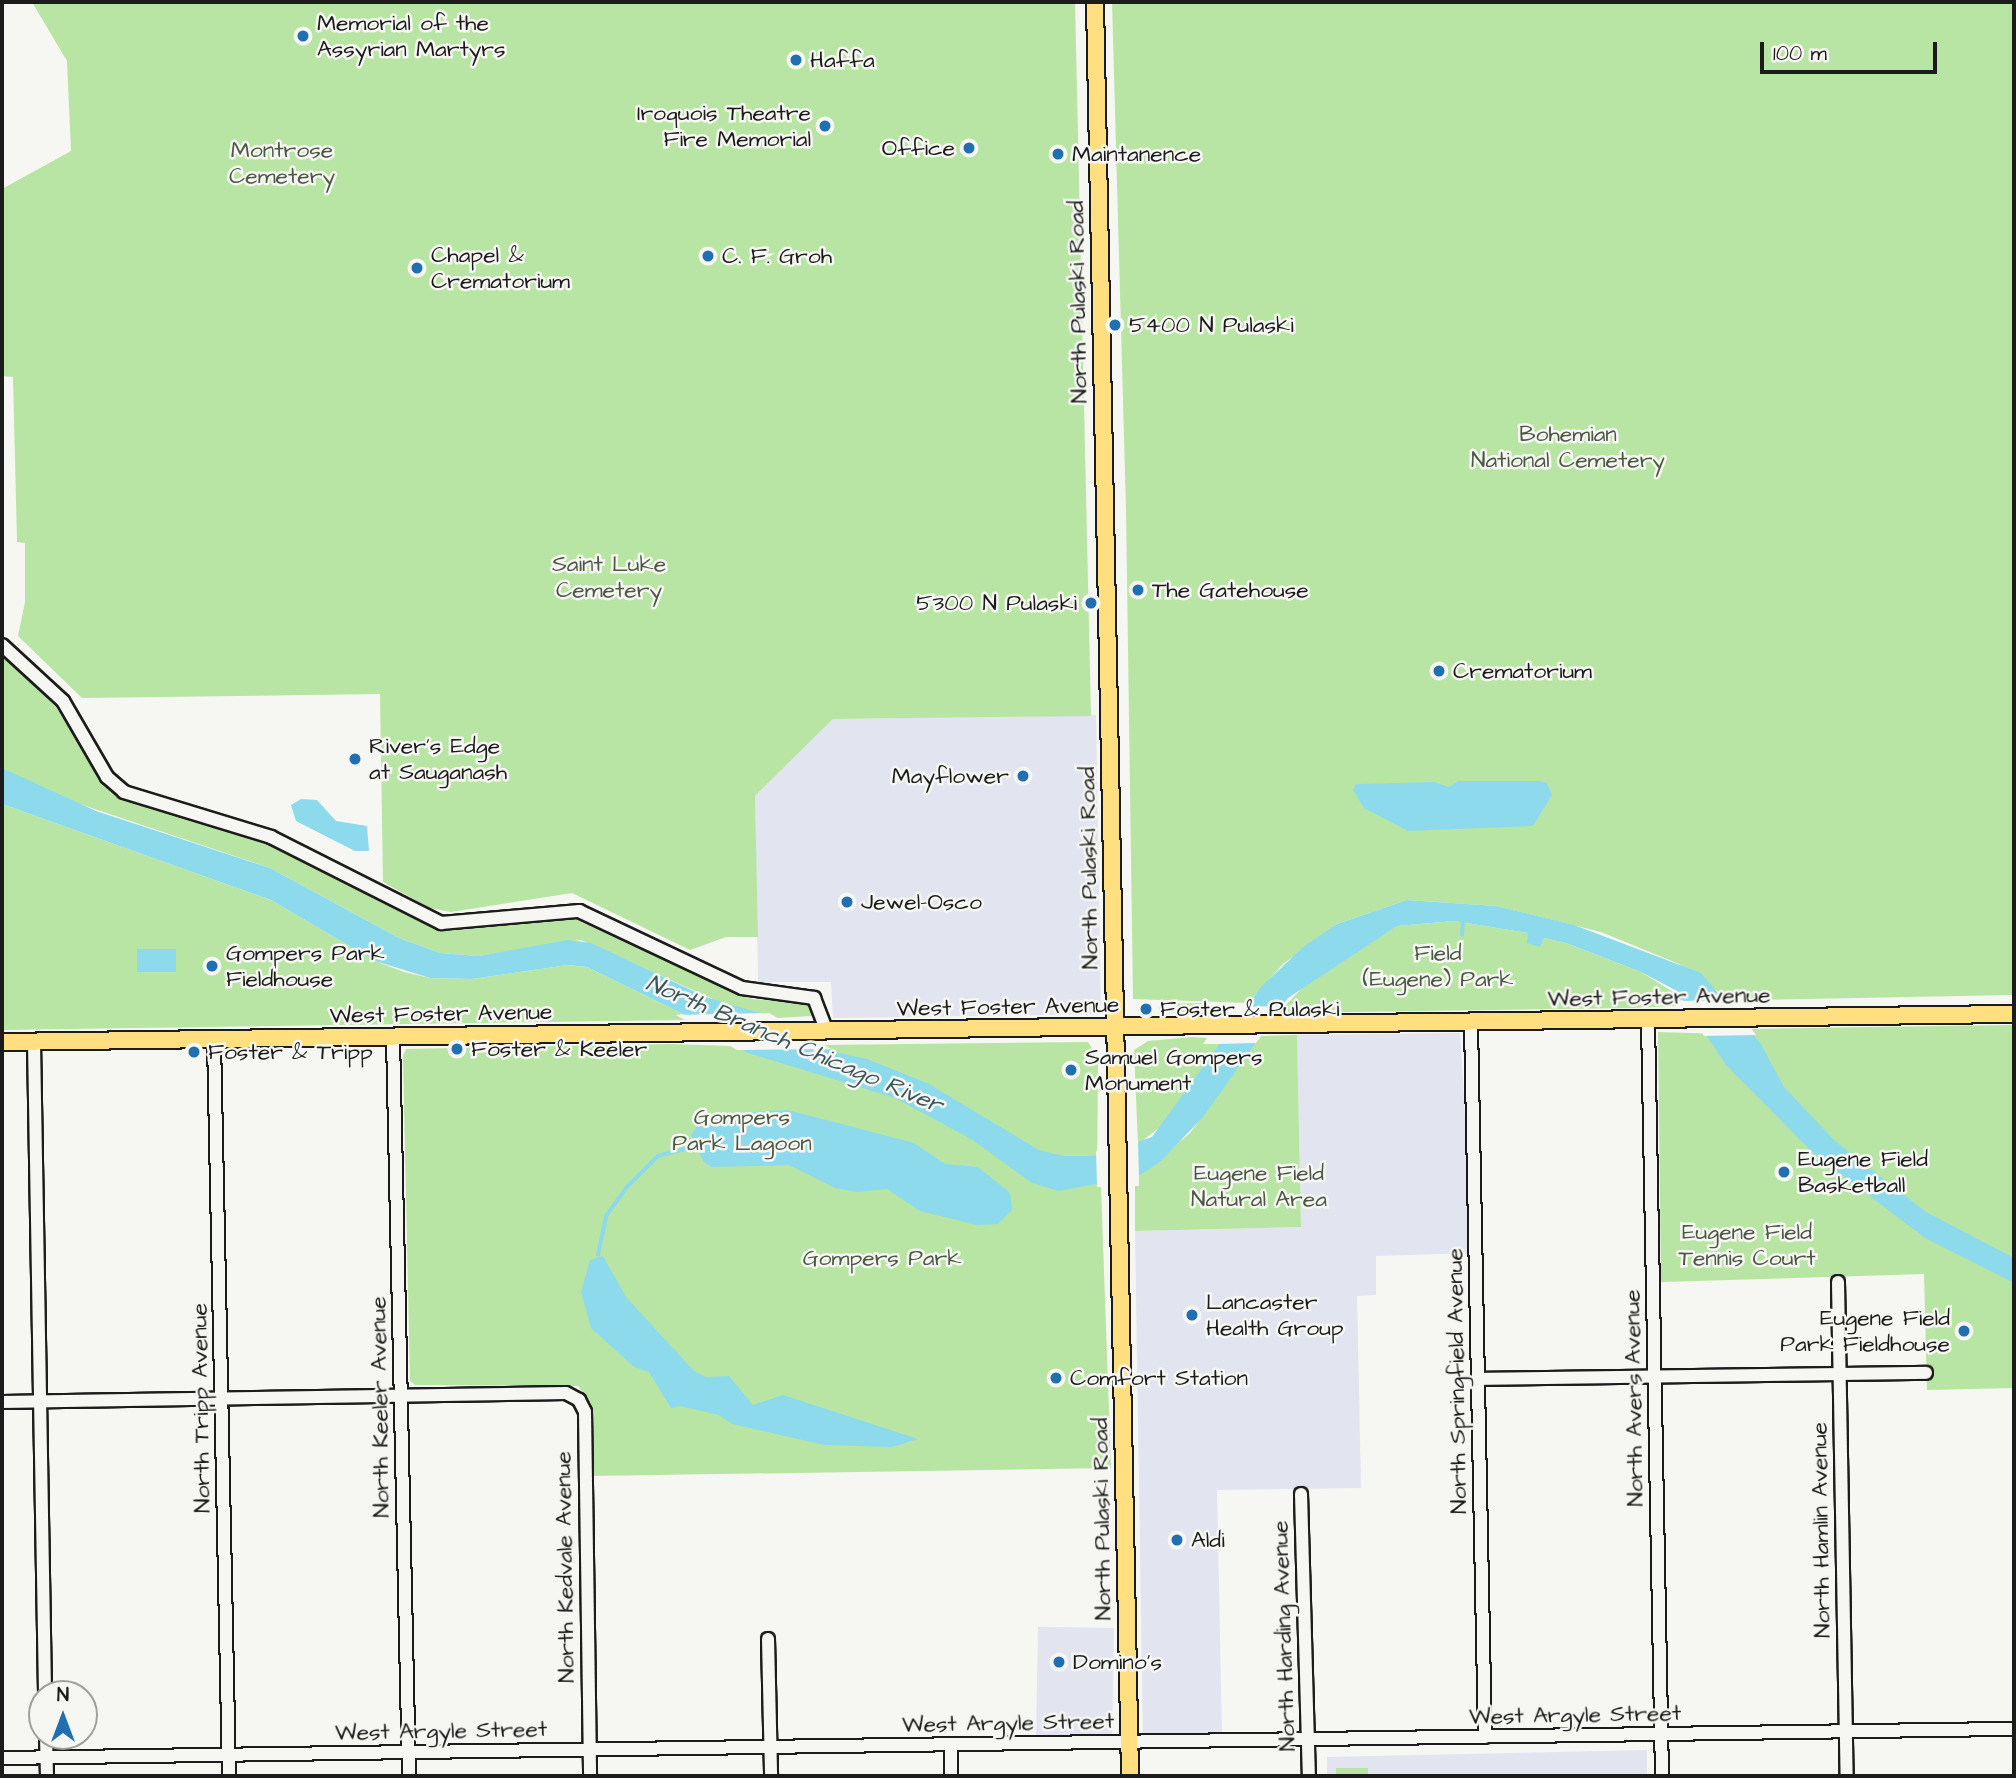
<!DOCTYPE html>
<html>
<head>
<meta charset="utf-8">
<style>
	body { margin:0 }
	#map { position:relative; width:2016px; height:1778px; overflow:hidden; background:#f6f6f2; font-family:"Architects Daughter",sans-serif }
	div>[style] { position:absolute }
	.built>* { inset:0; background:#e2e4f0; transform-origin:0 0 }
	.green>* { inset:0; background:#b8e5a3; transform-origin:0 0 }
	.water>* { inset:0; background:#8ddaed; transform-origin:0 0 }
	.pier>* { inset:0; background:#f6f6f2 }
	.stream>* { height:3.5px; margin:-1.75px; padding:0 1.75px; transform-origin:1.75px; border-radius:1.75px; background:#8ddaed }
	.roads { filter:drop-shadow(2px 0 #1c1c1c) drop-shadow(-2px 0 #1c1c1c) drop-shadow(0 2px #1c1c1c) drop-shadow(0 -2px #1c1c1c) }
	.minor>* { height:12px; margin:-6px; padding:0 6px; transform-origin:6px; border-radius:6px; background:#f6f6f2 }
	.major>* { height:16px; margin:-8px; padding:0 8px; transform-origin:8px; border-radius:8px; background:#ffdf80 }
	.dots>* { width:19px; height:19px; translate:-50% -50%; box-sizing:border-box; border:4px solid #f6f6f2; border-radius:50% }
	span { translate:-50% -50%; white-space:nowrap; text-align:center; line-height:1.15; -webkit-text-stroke:5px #f6f6f2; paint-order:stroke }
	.poi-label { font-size:23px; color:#1c1c1c }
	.left { translate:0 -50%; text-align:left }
	.right { translate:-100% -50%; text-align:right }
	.park-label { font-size:23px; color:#4b5844 }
	.street-label { font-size:23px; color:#1c1c1c }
	.water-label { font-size:24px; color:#3e555b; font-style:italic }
	.frame { position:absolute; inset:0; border:4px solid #1c1c1c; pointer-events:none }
	.north { position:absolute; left:28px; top:1680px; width:70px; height:70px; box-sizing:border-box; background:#f6f6f2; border:2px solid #9f9f9c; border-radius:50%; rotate:0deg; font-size:19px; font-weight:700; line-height:28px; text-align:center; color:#1c1c1c }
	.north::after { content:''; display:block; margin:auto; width:24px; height:32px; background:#1f6fb2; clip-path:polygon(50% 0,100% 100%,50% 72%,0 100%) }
	.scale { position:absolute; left:1760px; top:42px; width:177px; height:32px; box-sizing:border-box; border:4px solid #1c1c1c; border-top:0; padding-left:9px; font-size:21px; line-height:24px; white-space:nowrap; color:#1c1c1c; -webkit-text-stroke:5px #f6f6f2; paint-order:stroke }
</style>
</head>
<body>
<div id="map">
	<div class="built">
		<i style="clip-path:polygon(1096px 715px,1101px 1014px,833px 1018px,831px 982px,758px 982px,755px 796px,833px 719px)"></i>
		<i style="clip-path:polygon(1460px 1033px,1473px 1253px,1376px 1256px,1376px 1295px,1357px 1296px,1361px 1488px,1217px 1490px,1222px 1737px,1143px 1739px,1135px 1231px,1301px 1227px,1297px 1035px)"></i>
		<i style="left:1114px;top:1628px;width:120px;height:76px;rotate:91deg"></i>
		<i style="clip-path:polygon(1647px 1750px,1647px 1776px,1327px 1776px,1327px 1757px)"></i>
	</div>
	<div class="green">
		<i style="clip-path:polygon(32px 2px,1075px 2px,1091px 716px,833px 719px,755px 796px,758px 937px,726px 937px,690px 950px,572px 893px,451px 912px,430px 908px,383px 882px,380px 694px,82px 698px,18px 636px,25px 602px,25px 543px,17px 542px,13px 377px,2px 376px,2px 189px,71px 151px,67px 61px)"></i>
		<i style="clip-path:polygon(1112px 2px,2014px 2px,2014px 995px,1748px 1000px,1747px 995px,1723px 995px,1679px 964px,1601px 932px,1496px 906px,1407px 900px,1337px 924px,1283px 964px,1248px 1003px,1133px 999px,1126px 509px)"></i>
		<i style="clip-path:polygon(2px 655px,56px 707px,105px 786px,126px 801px,261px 841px,431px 927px,454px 930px,572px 918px,752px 999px,805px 1003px,811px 1007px,812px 1016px,777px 1018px,722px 1003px,581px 940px,479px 956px,440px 953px,399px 938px,270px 868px,65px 799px,2px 768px)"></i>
		<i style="clip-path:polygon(2px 804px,271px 900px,375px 961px,404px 972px,430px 978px,472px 979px,568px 965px,587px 967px,683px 1014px,676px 1015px,685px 1020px,2px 1030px)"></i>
		<i style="clip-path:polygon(1454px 921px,1528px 933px,1539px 947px,1544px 938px,1566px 943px,1641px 972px,1686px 1000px,1674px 1001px,1677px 1006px,1631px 1008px,1278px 1013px,1307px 983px,1397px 926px)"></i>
		<i style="clip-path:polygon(1203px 1003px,1206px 1014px,1159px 1012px,1159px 1004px)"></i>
		<i style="clip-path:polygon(2014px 1025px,2014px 1388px,1927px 1390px,1924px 1274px,1661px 1282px,1658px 1032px,1755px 1035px,1751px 1029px)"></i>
		<i style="clip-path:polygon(1297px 1035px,1301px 1227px,1135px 1231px,1135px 1186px,1139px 1186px,1139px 1176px,1190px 1133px,1261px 1036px)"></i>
		<i style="clip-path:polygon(1192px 1037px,1207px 1038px,1203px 1044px,1224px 1044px,1164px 1124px,1138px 1144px,1134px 1050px,1148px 1041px)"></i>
		<i style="clip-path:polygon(1088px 1042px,1098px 1057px,1097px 1187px,1101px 1187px,1111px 1468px,593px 1476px,591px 1403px,578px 1386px,415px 1385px,410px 1381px,403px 1056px,406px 1049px,669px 1044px,830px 1049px,823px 1045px)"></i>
		<i style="left:1336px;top:1768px;width:32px;height:8px"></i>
	</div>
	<div class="water">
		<i style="clip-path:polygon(2px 768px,96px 811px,270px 868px,399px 938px,440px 953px,479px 956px,568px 940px,591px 943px,706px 997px,763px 1014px,831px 1051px,867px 1059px,929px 1084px,1039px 1150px,1064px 1156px,1094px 1156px,1152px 1137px,1261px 987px,1303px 947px,1337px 924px,1407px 900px,1496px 906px,1574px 925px,1701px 973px,1761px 1044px,1784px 1087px,1835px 1141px,1926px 1212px,2014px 1258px,2014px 1283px,1925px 1238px,1814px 1154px,1726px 1065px,1677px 991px,1641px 972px,1566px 943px,1544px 938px,1540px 947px,1527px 943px,1528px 933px,1454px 921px,1397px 926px,1288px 998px,1203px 1117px,1161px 1161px,1139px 1176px,1059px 1191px,1032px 1183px,971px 1139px,895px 1098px,748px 1053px,683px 1014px,587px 967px,568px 965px,472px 979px,430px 978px,375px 961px,271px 900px,2px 804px)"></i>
		<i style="clip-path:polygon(1458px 781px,1539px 781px,1547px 783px,1552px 795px,1533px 826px,1408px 831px,1364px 808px,1353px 790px,1356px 784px,1434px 782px,1449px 787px)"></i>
		<i style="clip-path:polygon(301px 799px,317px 800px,336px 821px,367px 826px,369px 851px,355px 851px,296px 821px,291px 805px)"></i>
		<i style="left:176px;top:949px;width:23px;height:39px;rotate:90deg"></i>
		<i style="clip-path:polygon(788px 1110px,914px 1143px,945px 1164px,978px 1167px,1010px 1193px,1012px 1210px,998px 1224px,977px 1225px,920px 1211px,887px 1189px,857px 1192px,835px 1188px,789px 1165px,712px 1167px,703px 1161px,691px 1135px,705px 1115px)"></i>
		<i style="clip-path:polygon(603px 1256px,626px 1297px,694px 1371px,706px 1377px,729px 1376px,753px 1405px,783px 1395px,918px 1439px,892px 1447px,824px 1445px,732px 1424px,719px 1415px,680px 1406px,671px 1408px,649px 1372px,634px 1367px,591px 1328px,581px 1292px,590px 1260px)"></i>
	</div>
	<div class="pier">
		<i style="clip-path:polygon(1729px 1000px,1756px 1035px,1704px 1036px,1682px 1001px)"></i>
		<i style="clip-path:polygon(1283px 1006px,1256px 1043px,1219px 1044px,1242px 1007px)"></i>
		<i style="clip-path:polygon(769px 1013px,831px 1049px,737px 1050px,676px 1015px)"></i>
		<i style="clip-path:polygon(1138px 1140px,1139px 1179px,1097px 1185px,1096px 1151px)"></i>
	</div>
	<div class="stream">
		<i style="left:1462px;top:935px;width:15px;rotate:-86deg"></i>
		<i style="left:598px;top:1255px;width:40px;rotate:-78deg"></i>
		<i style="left:606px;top:1216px;width:37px;rotate:-54deg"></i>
		<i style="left:628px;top:1186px;width:42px;rotate:-45deg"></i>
		<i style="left:658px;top:1156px;width:39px;rotate:-15deg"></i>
	</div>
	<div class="roads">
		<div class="minor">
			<i style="left:2px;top:645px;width:83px;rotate:42.6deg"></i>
			<i style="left:63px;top:701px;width:88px;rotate:59.9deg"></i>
			<i style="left:107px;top:777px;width:23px;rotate:41deg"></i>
			<i style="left:124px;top:792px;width:154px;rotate:17deg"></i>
			<i style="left:271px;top:837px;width:191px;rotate:26.8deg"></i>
			<i style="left:441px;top:923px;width:139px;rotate:-5deg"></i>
			<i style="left:579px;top:911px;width:180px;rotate:25.3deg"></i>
			<i style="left:742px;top:988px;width:73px;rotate:7.9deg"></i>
			<i style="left:814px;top:998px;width:36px;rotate:69deg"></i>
			<i style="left:1648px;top:1020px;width:756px;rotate:88.94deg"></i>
			<i style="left:1471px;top:1024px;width:713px;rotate:88.88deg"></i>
			<i style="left:393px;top:1037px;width:739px;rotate:88.76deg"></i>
			<i style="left:214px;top:1040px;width:736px;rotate:88.83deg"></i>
			<i style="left:34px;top:1042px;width:652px;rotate:89.03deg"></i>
			<i style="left:1838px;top:1282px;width:494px;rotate:89deg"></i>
			<i style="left:1478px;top:1379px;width:448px;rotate:-0.8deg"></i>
			<i style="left:2px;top:1402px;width:564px;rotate:-0.91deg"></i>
			<i style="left:566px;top:1393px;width:15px;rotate:28deg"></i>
			<i style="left:579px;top:1400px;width:13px;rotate:63deg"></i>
			<i style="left:585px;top:1412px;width:364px;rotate:89.2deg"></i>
			<i style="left:1301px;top:1494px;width:282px;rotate:88.4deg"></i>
			<i style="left:768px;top:1639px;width:137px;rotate:88.7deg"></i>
			<i style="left:46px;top:1736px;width:40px;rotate:88.6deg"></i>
			<i style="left:951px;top:1744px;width:32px;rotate:90deg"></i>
			<i style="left:2px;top:1758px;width:2012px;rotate:-0.83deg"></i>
		</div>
		<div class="major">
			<i style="left:1095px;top:2px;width:1774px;rotate:88.87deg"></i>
			<i style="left:2px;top:1042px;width:2012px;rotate:-0.8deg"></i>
		</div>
	</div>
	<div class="dots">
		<i style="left:303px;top:36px;background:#1f6fb2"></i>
		<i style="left:796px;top:60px;background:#1f6fb2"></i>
		<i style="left:825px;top:126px;background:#1f6fb2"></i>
		<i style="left:969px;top:148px;background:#1f6fb2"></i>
		<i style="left:1058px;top:154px;background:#1f6fb2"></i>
		<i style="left:708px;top:256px;background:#1f6fb2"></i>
		<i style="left:417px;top:268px;background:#1f6fb2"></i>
		<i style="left:1115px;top:325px;background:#1f6fb2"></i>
		<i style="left:1138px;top:590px;background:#1f6fb2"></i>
		<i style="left:1091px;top:603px;background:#1f6fb2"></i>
		<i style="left:1439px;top:671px;background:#1f6fb2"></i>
		<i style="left:355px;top:759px;background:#1f6fb2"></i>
		<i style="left:1023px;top:776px;background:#1f6fb2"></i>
		<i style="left:847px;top:902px;background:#1f6fb2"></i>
		<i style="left:212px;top:966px;background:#1f6fb2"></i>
		<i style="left:1146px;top:1009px;background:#1f6fb2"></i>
		<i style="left:457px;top:1049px;background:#1f6fb2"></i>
		<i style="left:194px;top:1052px;background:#1f6fb2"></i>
		<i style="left:1071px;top:1070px;background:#1f6fb2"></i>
		<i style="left:1784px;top:1172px;background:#1f6fb2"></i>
		<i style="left:1192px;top:1315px;background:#1f6fb2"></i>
		<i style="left:1964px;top:1331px;background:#1f6fb2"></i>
		<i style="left:1056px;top:1378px;background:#1f6fb2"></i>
		<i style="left:1177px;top:1540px;background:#1f6fb2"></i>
		<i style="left:1059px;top:1662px;background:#1f6fb2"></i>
	</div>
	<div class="poi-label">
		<span class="left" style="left:317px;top:36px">Memorial of the<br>Assyrian Martyrs</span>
		<span class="left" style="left:810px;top:60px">Haffa</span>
		<span class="right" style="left:811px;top:126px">Iroquois Theatre<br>Fire Memorial</span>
		<span class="right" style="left:955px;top:148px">Office</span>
		<span class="left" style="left:1072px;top:154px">Maintanence</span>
		<span class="left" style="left:431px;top:268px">Chapel &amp;<br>Crematorium</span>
		<span class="left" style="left:722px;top:256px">C. F. Groh</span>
		<span class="left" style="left:1129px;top:325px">5400 N Pulaski</span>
		<span class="left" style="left:1152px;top:590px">The Gatehouse</span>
		<span class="right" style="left:1077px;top:603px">5300 N Pulaski</span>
		<span class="left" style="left:1453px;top:671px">Crematorium</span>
		<span class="left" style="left:369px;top:759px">River's Edge<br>at Sauganash</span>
		<span class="right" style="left:1009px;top:776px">Mayflower</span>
		<span class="left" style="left:861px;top:902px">Jewel-Osco</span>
		<span class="left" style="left:226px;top:966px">Gompers Park<br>Fieldhouse</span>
		<span class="left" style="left:1160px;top:1009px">Foster &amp; Pulaski</span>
		<span class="left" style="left:471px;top:1049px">Foster &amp; Keeler</span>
		<span class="left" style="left:208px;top:1052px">Foster &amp; Tripp</span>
		<span class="left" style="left:1085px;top:1070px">Samuel Gompers<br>Monument</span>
		<span class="left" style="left:1798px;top:1172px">Eugene Field<br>Basketball</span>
		<span class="left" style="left:1206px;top:1315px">Lancaster<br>Health Group</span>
		<span class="right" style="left:1950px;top:1331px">Eugene Field<br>Park Fieldhouse</span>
		<span class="left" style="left:1070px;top:1378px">Comfort Station</span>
		<span class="left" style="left:1191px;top:1540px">Aldi</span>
		<span class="left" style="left:1073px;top:1662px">Domino's</span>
	</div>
	<div class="park-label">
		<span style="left:282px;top:163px">Montrose<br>Cemetery</span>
		<span style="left:1568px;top:447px">Bohemian<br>National Cemetery</span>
		<span style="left:609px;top:577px">Saint Luke<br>Cemetery</span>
		<span style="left:1438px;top:966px">Field<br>(Eugene) Park</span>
		<span style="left:742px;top:1130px">Gompers<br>Park Lagoon</span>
		<span style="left:1259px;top:1186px">Eugene Field<br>Natural Area</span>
		<span style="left:1747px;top:1245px">Eugene Field<br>Tennis Court</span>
		<span style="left:882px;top:1258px">Gompers Park</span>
	</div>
	<div class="street-label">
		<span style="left:1078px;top:302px;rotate:-91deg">North Pulaski Road</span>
		<span style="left:1089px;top:868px;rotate:-91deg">North Pulaski Road</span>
		<span style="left:1659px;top:997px;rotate:-1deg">West Foster Avenue</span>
		<span style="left:1008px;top:1007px;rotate:-1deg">West Foster Avenue</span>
		<span style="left:441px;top:1014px;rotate:-1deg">West Foster Avenue</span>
		<span style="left:1457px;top:1381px;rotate:-91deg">North Springfield Avenue</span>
		<span style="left:1634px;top:1398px;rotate:-91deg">North Avers Avenue</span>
		<span style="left:380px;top:1407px;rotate:-91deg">North Keeler Avenue</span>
		<span style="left:201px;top:1408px;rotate:-91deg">North Tripp Avenue</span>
		<span style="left:1102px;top:1519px;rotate:-91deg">North Pulaski Road</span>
		<span style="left:1821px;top:1530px;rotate:-91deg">North Hamlin Avenue</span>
		<span style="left:565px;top:1567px;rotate:-91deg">North Kedvale Avenue</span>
		<span style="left:1284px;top:1636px;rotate:-92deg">North Harding Avenue</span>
		<span style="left:1575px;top:1715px;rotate:-1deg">West Argyle Street</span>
		<span style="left:1008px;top:1723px;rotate:-1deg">West Argyle Street</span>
		<span style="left:441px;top:1731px;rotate:-1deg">West Argyle Street</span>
	</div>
	<div class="water-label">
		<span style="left:794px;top:1045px;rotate:23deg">North Branch Chicago River</span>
	</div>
	<div class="frame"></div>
	<div class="north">N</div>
	<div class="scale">100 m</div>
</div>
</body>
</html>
